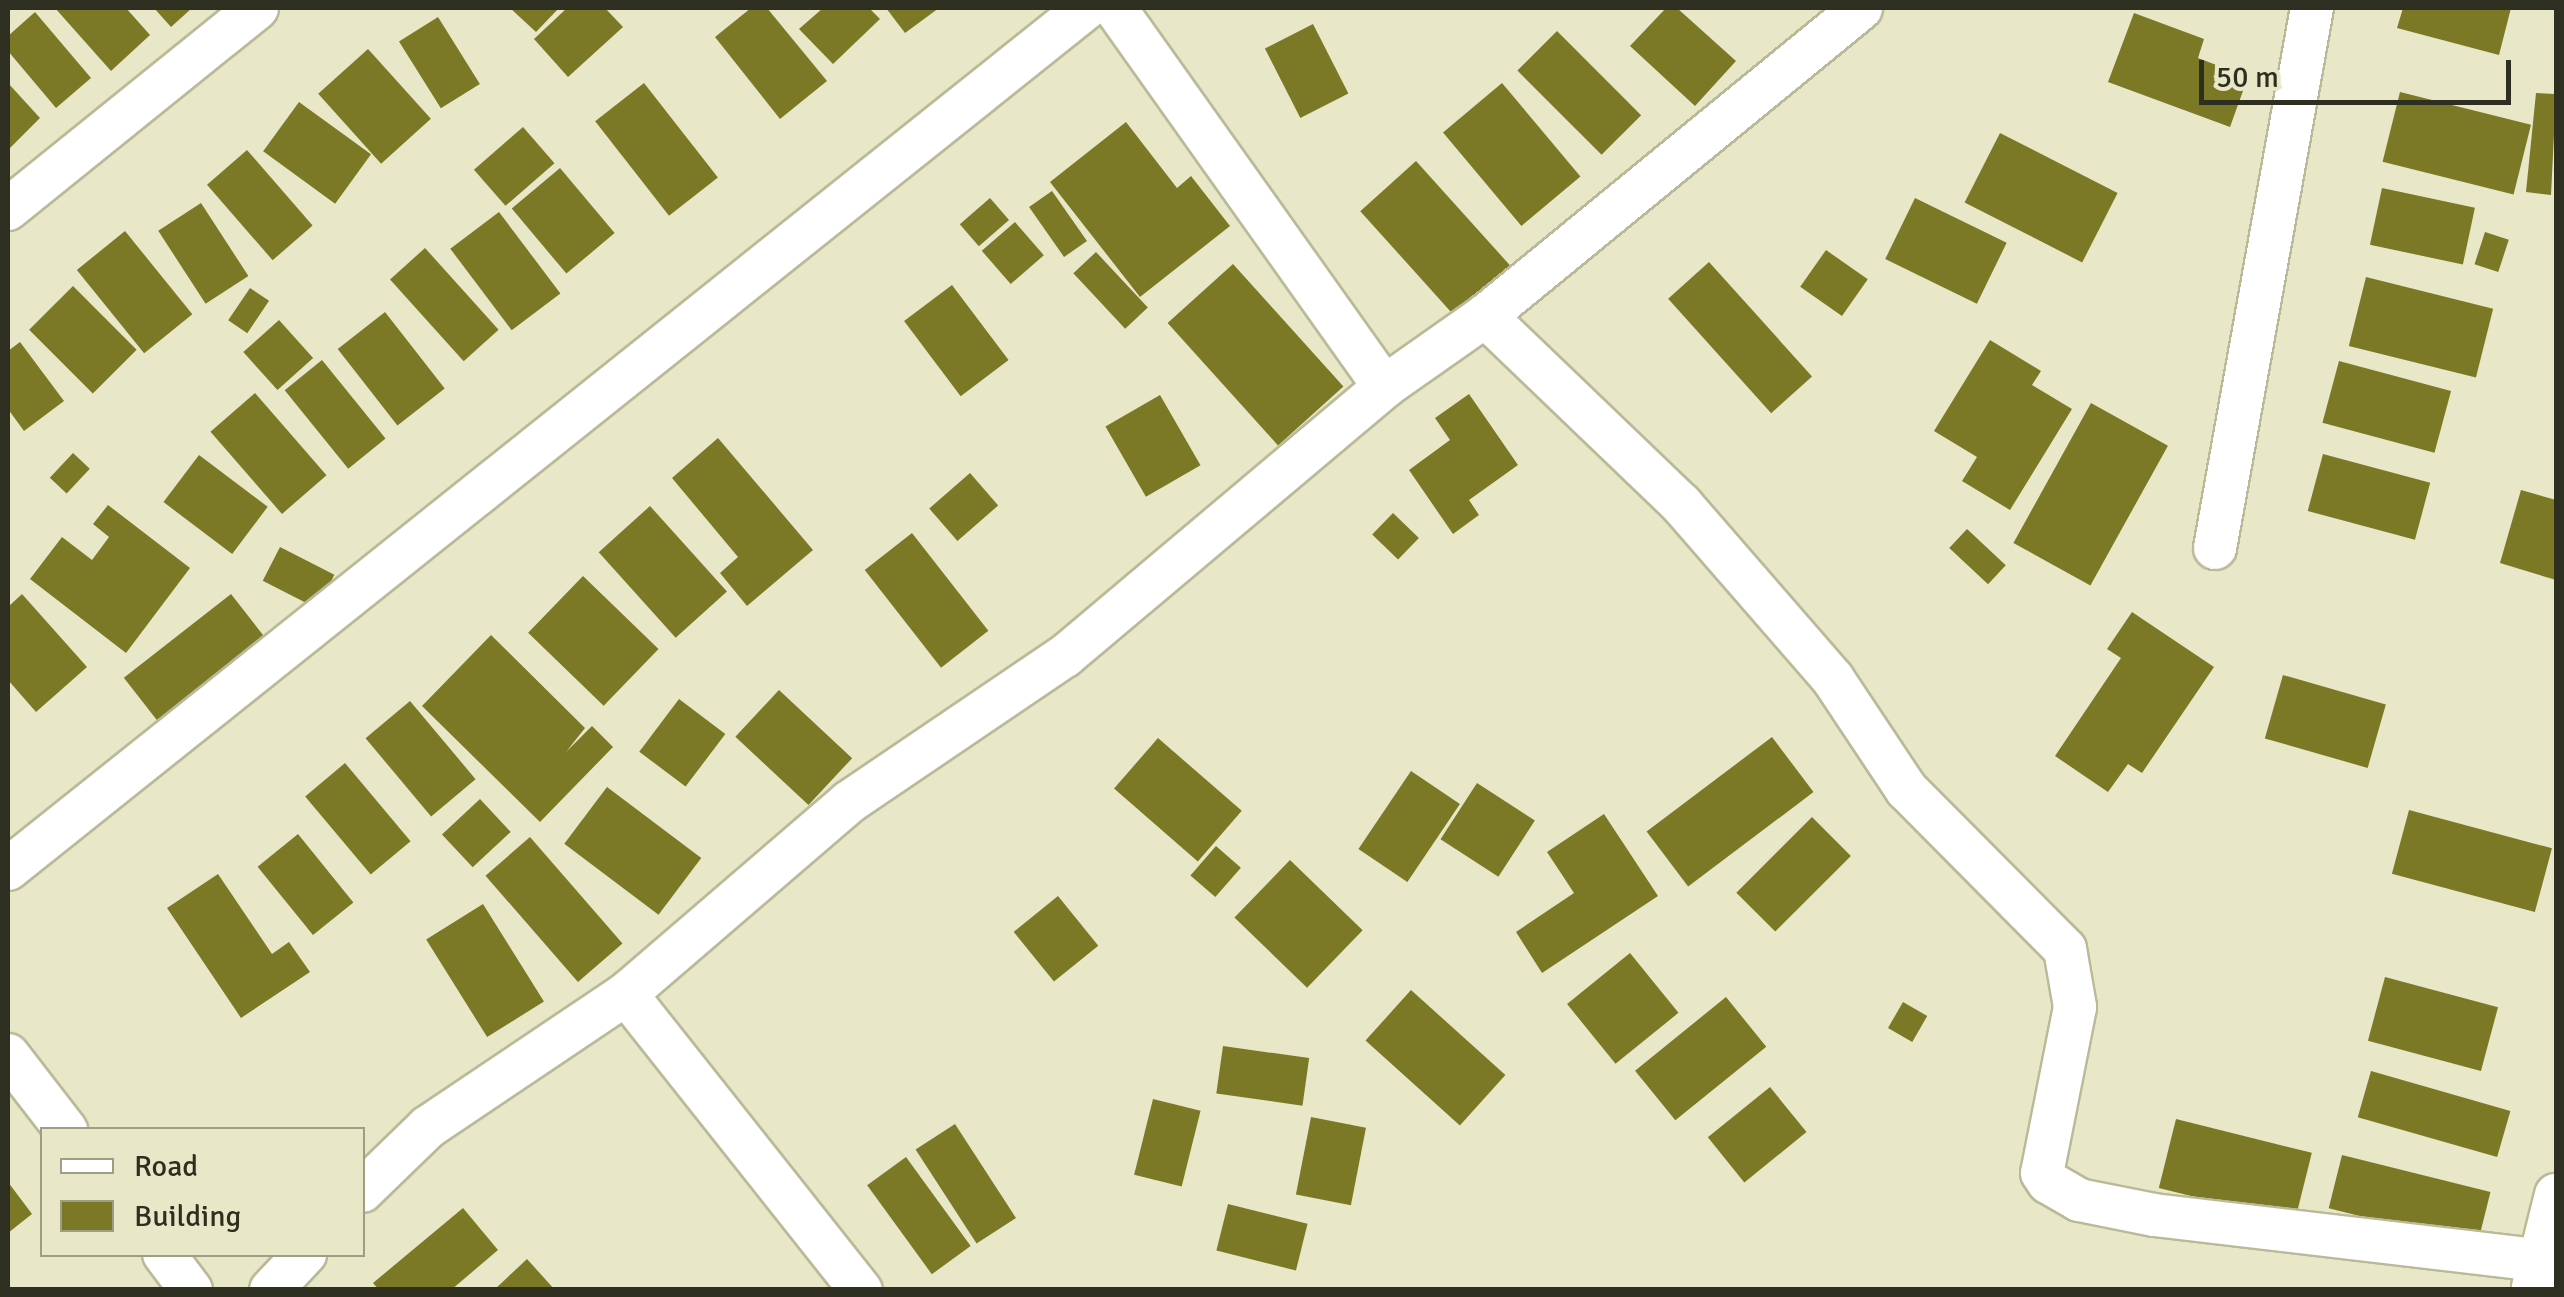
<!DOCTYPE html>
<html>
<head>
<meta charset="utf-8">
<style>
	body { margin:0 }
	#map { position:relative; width:2564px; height:1297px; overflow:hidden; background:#e8e8c8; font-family:Signika,sans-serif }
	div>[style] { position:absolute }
	.building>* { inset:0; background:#7b7826; transform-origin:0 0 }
	.roads { filter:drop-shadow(2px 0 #baba9a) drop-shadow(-2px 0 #baba9a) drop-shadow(0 2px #baba9a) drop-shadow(0 -2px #baba9a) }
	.minor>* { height:42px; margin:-21px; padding:0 21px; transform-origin:21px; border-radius:21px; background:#fff }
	span { translate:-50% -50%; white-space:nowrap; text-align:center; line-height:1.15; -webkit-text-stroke:10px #e8e8c8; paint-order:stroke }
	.frame { position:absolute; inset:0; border:10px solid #2e2e21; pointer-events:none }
	.legend { position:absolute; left:40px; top:1127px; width:325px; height:130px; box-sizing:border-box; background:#e8e8c8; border:2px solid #9e9e85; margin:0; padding:12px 18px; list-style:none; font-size:30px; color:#2e2e21 }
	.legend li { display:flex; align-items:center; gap:20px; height:50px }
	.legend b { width:50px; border:2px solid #9e9e85 }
	.scale { position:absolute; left:2199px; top:60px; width:312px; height:45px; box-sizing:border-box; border:5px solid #2e2e21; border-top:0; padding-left:12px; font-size:30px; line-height:35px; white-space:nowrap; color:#2e2e21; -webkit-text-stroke:8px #e8e8c8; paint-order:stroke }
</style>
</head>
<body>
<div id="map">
	<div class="building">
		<i style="clip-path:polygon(55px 8px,126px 8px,150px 35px,111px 71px)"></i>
		<i style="clip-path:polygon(154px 8px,192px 8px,171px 27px)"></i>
		<i style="clip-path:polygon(510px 8px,559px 8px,536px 32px)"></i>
		<i style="clip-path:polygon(567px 8px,605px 8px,623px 27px,568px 77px,534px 39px)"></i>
		<i style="clip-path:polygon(751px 8px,767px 8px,827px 81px,780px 119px,715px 37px)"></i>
		<i style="clip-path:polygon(823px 8px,869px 8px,880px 19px,833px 64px,799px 29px)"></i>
		<i style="clip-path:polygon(886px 8px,939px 8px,905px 33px)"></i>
		<i style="clip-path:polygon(1666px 8px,1677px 8px,1736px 61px,1695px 106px,1630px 46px)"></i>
		<i style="clip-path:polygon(2403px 8px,2511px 8px,2499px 55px,2397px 28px)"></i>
		<i style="clip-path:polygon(35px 12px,91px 78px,56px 108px,8px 51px,8px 36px)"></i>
		<i style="clip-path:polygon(2134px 13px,2204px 39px,2198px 58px,2248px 77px,2230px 127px,2108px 82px)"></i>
		<i style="left:438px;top:17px;width:79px;height:46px;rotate:58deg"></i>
		<i style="left:1313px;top:24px;width:78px;height:54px;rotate:63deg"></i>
		<i style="left:1557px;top:31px;width:119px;height:56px;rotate:45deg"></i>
		<i style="left:368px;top:49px;width:94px;height:67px;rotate:48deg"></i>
		<i style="clip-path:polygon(8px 83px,40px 118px,8px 150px)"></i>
		<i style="left:644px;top:83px;width:120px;height:62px;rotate:52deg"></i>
		<i style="left:1502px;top:83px;width:122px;height:77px;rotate:50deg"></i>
		<i style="left:2400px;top:92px;width:135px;height:72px;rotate:14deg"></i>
		<i style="clip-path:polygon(2536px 93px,2556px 94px,2551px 195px,2526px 192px)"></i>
		<i style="left:299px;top:102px;width:89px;height:61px;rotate:36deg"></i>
		<i style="clip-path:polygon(1126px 122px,1177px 188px,1191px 176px,1230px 226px,1140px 297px,1050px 182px)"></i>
		<i style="left:523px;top:127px;width:48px;height:65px;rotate:49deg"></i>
		<i style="left:2000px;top:133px;width:132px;height:78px;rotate:27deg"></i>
		<i style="left:247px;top:150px;width:100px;height:53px;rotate:49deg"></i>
		<i style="left:1416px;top:161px;width:147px;height:75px;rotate:48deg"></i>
		<i style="left:560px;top:168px;width:85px;height:63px;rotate:50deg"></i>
		<i style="left:2382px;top:188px;width:95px;height:58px;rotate:12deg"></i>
		<i style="left:1052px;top:191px;width:61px;height:28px;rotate:55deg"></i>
		<i style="left:990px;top:198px;width:29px;height:40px;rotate:49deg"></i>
		<i style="left:1915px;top:198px;width:102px;height:68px;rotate:26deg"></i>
		<i style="left:201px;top:203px;width:87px;height:51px;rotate:57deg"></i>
		<i style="left:499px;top:212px;width:102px;height:61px;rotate:53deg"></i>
		<i style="left:1015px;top:222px;width:44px;height:44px;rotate:49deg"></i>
		<i style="left:125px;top:231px;width:107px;height:62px;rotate:51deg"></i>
		<i style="left:2485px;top:232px;width:25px;height:34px;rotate:18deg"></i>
		<i style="left:425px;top:248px;width:110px;height:47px;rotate:48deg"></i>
		<i style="left:1826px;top:250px;width:51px;height:45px;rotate:35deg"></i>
		<i style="left:1096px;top:252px;width:76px;height:31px;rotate:47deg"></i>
		<i style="left:1709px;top:262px;width:154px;height:55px;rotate:48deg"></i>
		<i style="left:1233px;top:264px;width:165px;height:88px;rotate:48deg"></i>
		<i style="left:2366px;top:277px;width:131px;height:71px;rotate:14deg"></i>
		<i style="left:952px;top:285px;width:94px;height:60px;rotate:53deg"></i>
		<i style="left:73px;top:286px;width:90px;height:62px;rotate:45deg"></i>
		<i style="left:250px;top:288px;width:23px;height:39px;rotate:34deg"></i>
		<i style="left:385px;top:312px;width:97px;height:60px;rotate:52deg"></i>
		<i style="left:279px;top:320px;width:51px;height:48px;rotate:48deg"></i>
		<i style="clip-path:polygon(1990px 340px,2041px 371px,2032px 385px,2072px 409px,2010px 510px,1962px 481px,1977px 457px,1934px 431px)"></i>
		<i style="clip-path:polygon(20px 342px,64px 401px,24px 431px,8px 409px,8px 351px)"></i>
		<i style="left:322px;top:360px;width:101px;height:48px;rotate:51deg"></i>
		<i style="left:2339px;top:361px;width:116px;height:64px;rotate:15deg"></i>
		<i style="left:255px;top:393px;width:109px;height:59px;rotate:49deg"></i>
		<i style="clip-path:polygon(1469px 394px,1518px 465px,1469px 500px,1479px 515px,1453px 534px,1409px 470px,1450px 440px,1435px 418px)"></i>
		<i style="left:1160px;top:395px;width:81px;height:63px;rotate:60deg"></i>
		<i style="left:2091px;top:403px;width:88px;height:160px;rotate:29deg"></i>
		<i style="clip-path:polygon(718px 438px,813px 550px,747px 606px,720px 573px,738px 557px,672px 478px)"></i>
		<i style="left:73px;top:453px;width:23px;height:34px;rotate:43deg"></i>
		<i style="left:2323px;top:454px;width:111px;height:59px;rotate:15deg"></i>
		<i style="left:199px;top:455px;width:86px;height:59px;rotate:37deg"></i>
		<i style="left:970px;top:473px;width:43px;height:54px;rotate:49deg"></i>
		<i style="clip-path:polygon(2521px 490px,2556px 500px,2556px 580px,2500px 563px)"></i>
		<i style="clip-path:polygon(108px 505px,190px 568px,126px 653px,30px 579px,62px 537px,92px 560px,109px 537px,93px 524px)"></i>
		<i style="left:650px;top:506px;width:115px;height:69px;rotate:48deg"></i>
		<i style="left:1393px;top:513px;width:36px;height:30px;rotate:44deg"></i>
		<i style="left:1967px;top:529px;width:53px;height:26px;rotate:43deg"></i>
		<i style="left:912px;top:533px;width:124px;height:60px;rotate:52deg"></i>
		<i style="left:280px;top:547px;width:61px;height:38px;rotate:27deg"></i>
		<i style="left:583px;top:576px;width:105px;height:79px;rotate:44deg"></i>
		<i style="clip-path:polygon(22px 594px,87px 667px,36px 712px,8px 680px,8px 607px)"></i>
		<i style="left:231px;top:594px;width:66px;height:136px;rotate:52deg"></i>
		<i style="clip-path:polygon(2132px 612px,2214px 667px,2142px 773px,2128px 764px,2108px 792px,2055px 756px,2121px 658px,2107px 649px)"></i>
		<i style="clip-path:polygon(491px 635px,585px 728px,566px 752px,592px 726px,613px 747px,540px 822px,422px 706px)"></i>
		<i style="left:2283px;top:675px;width:107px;height:66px;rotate:16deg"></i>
		<i style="left:779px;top:690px;width:100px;height:64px;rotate:43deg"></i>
		<i style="left:679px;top:699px;width:58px;height:66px;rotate:37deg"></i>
		<i style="left:410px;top:701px;width:102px;height:58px;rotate:50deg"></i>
		<i style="left:1772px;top:737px;width:69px;height:157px;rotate:53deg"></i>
		<i style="left:1158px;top:738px;width:111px;height:67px;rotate:41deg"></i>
		<i style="left:345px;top:763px;width:102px;height:52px;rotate:50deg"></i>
		<i style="left:1411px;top:771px;width:59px;height:94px;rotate:34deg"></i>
		<i style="left:1477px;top:783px;width:69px;height:67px;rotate:33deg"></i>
		<i style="left:607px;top:787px;width:118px;height:71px;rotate:37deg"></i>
		<i style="left:480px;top:799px;width:45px;height:52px;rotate:47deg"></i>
		<i style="left:2409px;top:810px;width:148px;height:66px;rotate:15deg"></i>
		<i style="clip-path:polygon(1604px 814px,1658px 896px,1542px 973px,1516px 932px,1574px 893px,1547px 852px)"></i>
		<i style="left:1812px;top:817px;width:55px;height:107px;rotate:45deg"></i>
		<i style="left:298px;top:834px;width:88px;height:52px;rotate:51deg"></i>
		<i style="left:530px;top:837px;width:141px;height:59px;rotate:49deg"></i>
		<i style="left:1216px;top:846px;width:33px;height:39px;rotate:41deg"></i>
		<i style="left:1290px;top:860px;width:101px;height:80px;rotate:44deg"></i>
		<i style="clip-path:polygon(218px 874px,272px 954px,289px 942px,310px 972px,241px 1018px,167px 908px)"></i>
		<i style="left:1058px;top:896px;width:64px;height:57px;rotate:51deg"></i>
		<i style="left:483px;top:904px;width:115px;height:67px;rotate:58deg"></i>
		<i style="left:1630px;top:953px;width:77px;height:81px;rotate:51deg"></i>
		<i style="left:2385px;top:977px;width:117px;height:66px;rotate:15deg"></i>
		<i style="left:1411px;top:990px;width:127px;height:68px;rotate:42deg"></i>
		<i style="left:1726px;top:997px;width:64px;height:117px;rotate:51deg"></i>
		<i style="left:1903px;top:1002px;width:28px;height:30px;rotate:30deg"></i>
		<i style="left:1223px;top:1046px;width:87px;height:48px;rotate:8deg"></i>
		<i style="left:2371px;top:1071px;width:145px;height:48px;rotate:16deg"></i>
		<i style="left:1770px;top:1087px;width:58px;height:80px;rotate:51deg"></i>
		<i style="left:1153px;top:1099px;width:49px;height:78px;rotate:14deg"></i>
		<i style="left:1311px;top:1117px;width:56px;height:79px;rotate:11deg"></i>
		<i style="left:2176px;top:1119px;width:140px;height:71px;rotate:14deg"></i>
		<i style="left:955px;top:1124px;width:112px;height:47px;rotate:57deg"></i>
		<i style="left:2342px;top:1155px;width:153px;height:55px;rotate:14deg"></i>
		<i style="left:906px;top:1157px;width:110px;height:48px;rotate:54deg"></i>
		<i style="clip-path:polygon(8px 1182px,32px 1214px,8px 1233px)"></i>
		<i style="left:1228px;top:1204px;width:82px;height:48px;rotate:14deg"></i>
		<i style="clip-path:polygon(463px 1208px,498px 1250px,451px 1290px,379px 1290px,373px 1283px)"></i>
		<i style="clip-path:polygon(527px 1259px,555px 1290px,494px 1290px)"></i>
	</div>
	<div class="roads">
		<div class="minor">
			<i style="left:1115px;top:8px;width:465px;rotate:54.6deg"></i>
			<i style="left:8px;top:209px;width:320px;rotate:-38.9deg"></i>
			<i style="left:1485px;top:316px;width:272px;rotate:43.8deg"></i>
			<i style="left:1681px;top:504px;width:232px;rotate:49deg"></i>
			<i style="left:1833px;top:679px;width:132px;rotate:56.4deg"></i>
			<i style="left:1906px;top:789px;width:226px;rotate:45.2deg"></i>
			<i style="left:2065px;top:949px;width:59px;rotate:80.2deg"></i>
			<i style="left:2075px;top:1007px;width:169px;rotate:101.2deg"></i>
			<i style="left:2042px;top:1173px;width:11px;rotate:56deg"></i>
			<i style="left:2048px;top:1182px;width:36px;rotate:30deg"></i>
			<i style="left:2079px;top:1200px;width:76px;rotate:11.3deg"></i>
			<i style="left:2154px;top:1215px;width:405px;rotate:6.7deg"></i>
			<i style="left:2215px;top:548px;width:549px;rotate:-79.82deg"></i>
			<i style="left:8px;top:869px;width:1380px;rotate:-38.61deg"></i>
			<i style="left:626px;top:994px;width:378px;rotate:51.6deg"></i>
			<i style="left:8px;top:1055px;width:95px;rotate:52.3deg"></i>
			<i style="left:362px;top:1191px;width:92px;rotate:-44.1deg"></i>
			<i style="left:428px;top:1127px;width:239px;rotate:-33.9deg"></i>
			<i style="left:626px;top:994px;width:294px;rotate:-40.7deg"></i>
			<i style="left:849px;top:802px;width:261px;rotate:-34.1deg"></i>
			<i style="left:1065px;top:656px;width:417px;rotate:-40.1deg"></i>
			<i style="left:1384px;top:387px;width:123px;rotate:-35.1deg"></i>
			<i style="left:1485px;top:316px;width:486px;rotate:-39.3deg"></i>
			<i style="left:164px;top:1254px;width:45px;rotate:53.1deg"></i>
			<i style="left:2533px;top:1287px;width:95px;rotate:-76deg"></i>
			<i style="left:271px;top:1290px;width:50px;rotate:-46.6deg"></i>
		</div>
	</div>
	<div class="frame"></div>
	<ul class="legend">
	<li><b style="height:12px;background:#fff"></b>Road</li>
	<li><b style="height:28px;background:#7b7826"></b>Building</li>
	</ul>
	<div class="scale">50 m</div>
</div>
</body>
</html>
